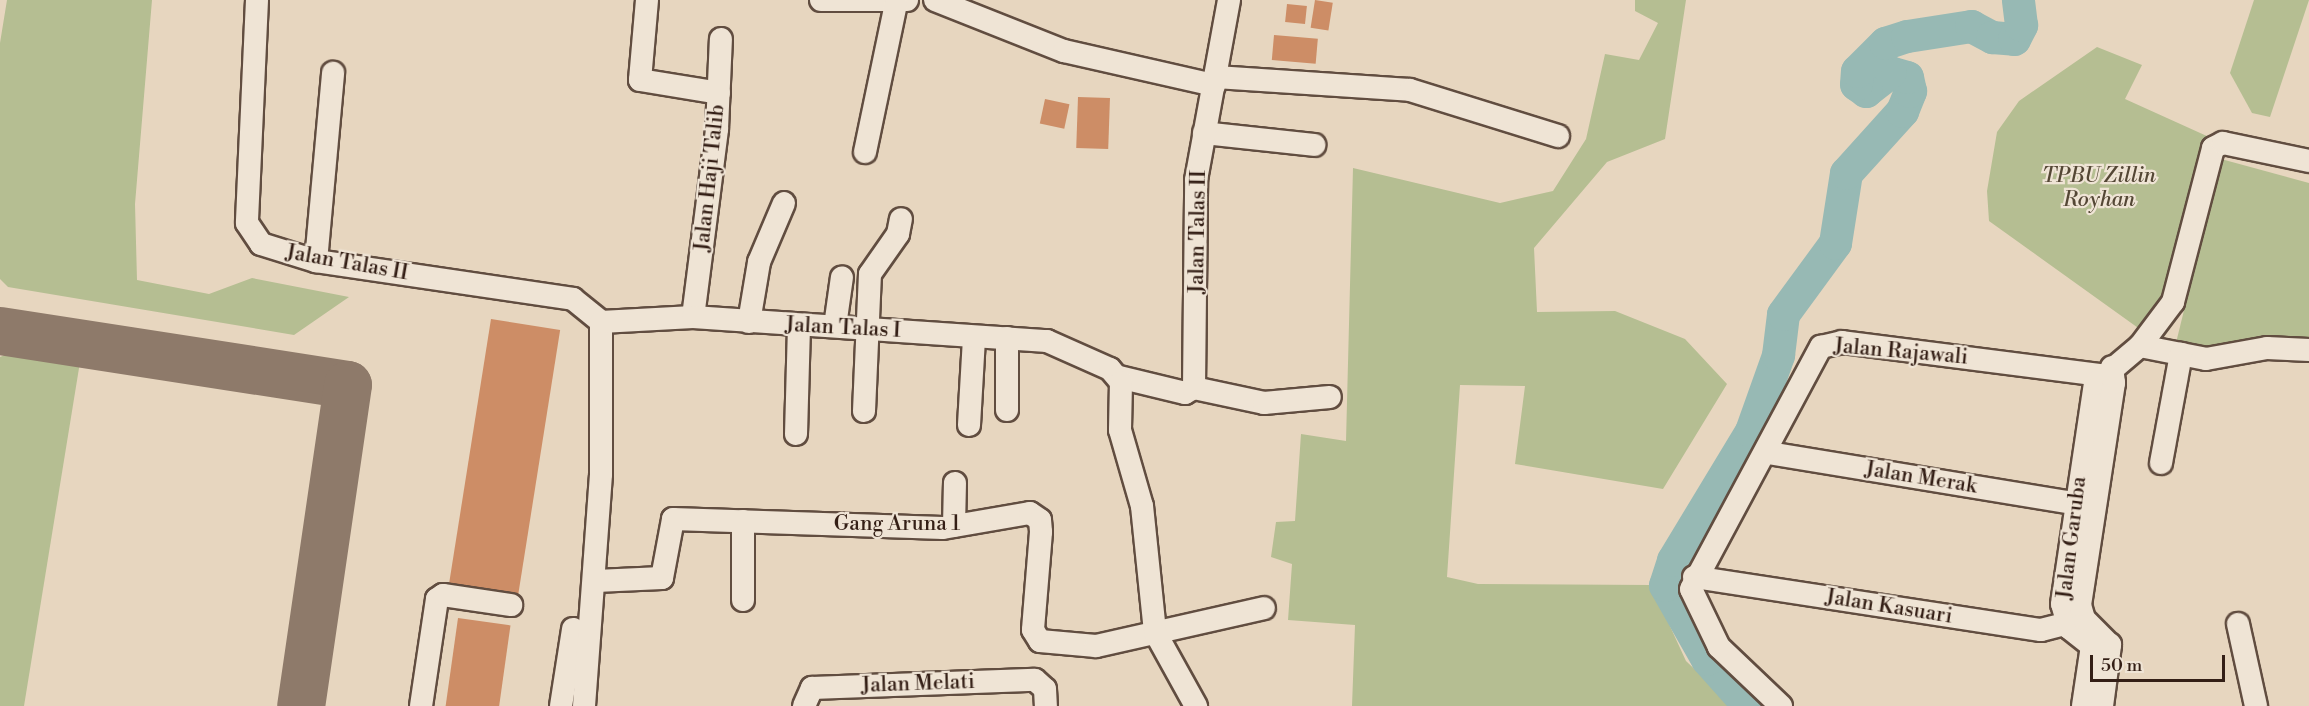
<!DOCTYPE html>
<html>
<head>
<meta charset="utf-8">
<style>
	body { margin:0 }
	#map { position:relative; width:2309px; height:706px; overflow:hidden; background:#e7d6bf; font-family:"Libre Bodoni",serif }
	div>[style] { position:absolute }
	.green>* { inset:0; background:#b5be92 }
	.river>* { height:33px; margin:-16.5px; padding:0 16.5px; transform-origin:16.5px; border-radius:16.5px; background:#97b9b4 }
	.taxiway>* { height:48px; margin:-24px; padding:0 24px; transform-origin:24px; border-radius:24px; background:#8e7a6a }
	.building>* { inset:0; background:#cd8d66; transform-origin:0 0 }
	.roads { filter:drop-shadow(2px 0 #614d40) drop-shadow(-2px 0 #614d40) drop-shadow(0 2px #614d40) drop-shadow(0 -2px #614d40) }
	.minor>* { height:22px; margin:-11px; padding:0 11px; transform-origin:11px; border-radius:11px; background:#efe4d5 }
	span { translate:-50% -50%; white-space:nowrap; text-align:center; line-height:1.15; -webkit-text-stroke:4.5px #efe4d5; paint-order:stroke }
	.park-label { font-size:21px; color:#544735; font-style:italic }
	.street-label { font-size:21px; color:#341f16 }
	.scale { position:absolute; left:2090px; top:655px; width:135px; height:27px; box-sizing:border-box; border:3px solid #341f16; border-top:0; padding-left:8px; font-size:18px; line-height:21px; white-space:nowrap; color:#341f16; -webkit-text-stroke:4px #efe4d5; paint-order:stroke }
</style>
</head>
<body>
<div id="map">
	<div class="green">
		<i style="clip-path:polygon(7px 0,152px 0,135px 204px,137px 280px,209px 294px,252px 278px,349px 297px,294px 335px,8px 287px,0 279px,0 43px)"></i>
		<i style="clip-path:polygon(1635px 0,1686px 0,1665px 139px,1607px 162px,1534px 248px,1537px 312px,1615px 311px,1685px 339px,1727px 384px,1663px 489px,1515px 464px,1525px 386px,1460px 385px,1447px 577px,1478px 584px,1651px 585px,1686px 661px,1733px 706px,1352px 706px,1355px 625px,1288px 620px,1292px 564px,1271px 557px,1276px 522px,1295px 521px,1301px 434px,1346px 441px,1353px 168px,1500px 203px,1553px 191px,1586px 139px,1605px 54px,1639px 60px,1658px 23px,1635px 11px)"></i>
		<i style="clip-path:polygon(2254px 0,2309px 0,2270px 117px,2252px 113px,2230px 73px)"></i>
		<i style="clip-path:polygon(2097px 47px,2142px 65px,2125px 99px,2209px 137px,2162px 310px,2141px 330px,1989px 221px,1987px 191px,1997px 132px,2019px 101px)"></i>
		<i style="clip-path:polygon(2221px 159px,2309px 183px,2309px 345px,2224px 355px,2176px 343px)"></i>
		<i style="clip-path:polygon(5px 355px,80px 362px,24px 706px,0 706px,0 357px)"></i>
	</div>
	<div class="river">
		<i style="left:1749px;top:706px;width:63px;rotate:-131.8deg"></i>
		<i style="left:1707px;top:659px;width:85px;rotate:-119.6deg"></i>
		<i style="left:1665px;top:585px;width:26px;rotate:-72deg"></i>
		<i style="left:1673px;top:560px;width:151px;rotate:-58.8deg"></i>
		<i style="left:1751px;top:431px;width:81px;rotate:-70.4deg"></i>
		<i style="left:1778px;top:355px;width:41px;rotate:-83deg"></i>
		<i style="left:1783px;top:314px;width:88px;rotate:-53.8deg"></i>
		<i style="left:1835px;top:243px;width:71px;rotate:-81.1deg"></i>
		<i style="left:1846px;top:173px;width:84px;rotate:-47.9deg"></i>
		<i style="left:1902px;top:111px;width:22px;rotate:-68deg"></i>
		<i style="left:1910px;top:91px;width:14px;rotate:-102deg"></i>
		<i style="left:1907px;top:77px;width:18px;rotate:-164deg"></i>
		<i style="left:1890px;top:72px;width:31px;rotate:142deg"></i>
		<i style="left:1866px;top:91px;width:12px;rotate:-145deg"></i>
		<i style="left:1856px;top:84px;width:13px;rotate:-86deg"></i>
		<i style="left:1857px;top:71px;width:40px;rotate:-45deg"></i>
		<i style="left:1885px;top:43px;width:23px;rotate:-18deg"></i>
		<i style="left:1907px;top:36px;width:65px;rotate:-8.9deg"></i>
		<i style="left:1971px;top:26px;width:24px;rotate:28deg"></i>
		<i style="left:1992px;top:37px;width:22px;rotate:5deg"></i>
		<i style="left:2014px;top:39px;width:16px;rotate:-63deg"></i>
		<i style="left:2021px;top:25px;width:25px;rotate:-97deg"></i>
	</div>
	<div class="taxiway">
		<i style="left:0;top:331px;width:352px;rotate:8.8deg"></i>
		<i style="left:348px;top:385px;width:324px;rotate:98.3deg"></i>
	</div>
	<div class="building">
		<i style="left:1315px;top:0;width:18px;height:28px;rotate:9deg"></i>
		<i style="left:1287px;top:4px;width:20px;height:18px;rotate:6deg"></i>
		<i style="left:1274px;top:35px;width:44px;height:25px;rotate:5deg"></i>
		<i style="left:1078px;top:97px;width:32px;height:51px;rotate:2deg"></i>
		<i style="left:1045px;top:99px;width:25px;height:25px;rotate:12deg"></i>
		<i style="left:491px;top:319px;width:70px;height:276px;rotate:9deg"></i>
		<i style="left:458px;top:618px;width:53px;height:89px;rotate:8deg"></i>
	</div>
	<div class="roads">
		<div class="minor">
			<i style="left:257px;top:0;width:223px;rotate:92.6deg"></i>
			<i style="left:247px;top:223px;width:25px;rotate:56deg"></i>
			<i style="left:261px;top:244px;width:58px;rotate:17.2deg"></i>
			<i style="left:316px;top:261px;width:260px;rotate:8.4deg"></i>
			<i style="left:573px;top:299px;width:36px;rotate:39deg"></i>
			<i style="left:647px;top:0;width:80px;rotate:95deg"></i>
			<i style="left:640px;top:80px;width:80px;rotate:9.3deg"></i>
			<i style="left:821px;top:0;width:86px"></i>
			<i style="left:935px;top:0;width:139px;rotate:21.6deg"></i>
			<i style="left:1064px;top:51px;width:154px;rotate:12.8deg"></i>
			<i style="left:1216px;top:77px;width:194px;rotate:3.8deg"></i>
			<i style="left:1410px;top:90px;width:155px;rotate:17.3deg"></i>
			<i style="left:1204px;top:133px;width:111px;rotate:6.2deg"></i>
			<i style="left:865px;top:152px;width:151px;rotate:-78.2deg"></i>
			<i style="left:316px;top:261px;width:189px;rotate:-84.8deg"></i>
			<i style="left:693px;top:317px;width:190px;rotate:-82.7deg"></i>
			<i style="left:717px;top:129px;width:90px;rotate:-87.5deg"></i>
			<i style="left:749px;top:322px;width:61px;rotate:-80.5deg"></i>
			<i style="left:759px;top:262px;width:64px;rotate:-67deg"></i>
			<i style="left:835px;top:326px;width:49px;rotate:-81.9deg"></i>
			<i style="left:2140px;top:346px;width:67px;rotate:11.1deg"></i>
			<i style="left:2206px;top:359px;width:62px;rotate:-10.2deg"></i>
			<i style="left:2267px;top:348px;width:42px;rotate:2.7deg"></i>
			<i style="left:1119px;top:377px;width:68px;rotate:13.6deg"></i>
			<i style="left:1185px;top:393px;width:10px;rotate:-29deg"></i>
			<i style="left:1194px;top:388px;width:208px;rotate:-89.4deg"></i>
			<i style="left:1196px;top:180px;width:183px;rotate:-79.6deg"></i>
			<i style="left:1194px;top:388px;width:72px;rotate:12.1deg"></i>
			<i style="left:1264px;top:403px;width:66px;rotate:-5.2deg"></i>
			<i style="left:1007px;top:410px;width:72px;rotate:-90deg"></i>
			<i style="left:864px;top:411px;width:137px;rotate:-87.5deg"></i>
			<i style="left:870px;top:274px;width:49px;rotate:-55deg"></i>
			<i style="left:898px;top:234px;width:15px;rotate:-79deg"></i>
			<i style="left:969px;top:425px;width:88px;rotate:-86.7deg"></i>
			<i style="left:796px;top:434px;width:108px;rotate:-88.4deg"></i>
			<i style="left:1768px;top:453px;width:311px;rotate:9.3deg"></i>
			<i style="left:2161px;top:463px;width:111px;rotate:-79.6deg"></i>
			<i style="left:743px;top:521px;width:79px;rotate:90deg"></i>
			<i style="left:954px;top:526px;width:43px;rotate:-88.7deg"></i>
			<i style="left:1694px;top:577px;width:351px;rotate:8.7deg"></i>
			<i style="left:2041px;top:630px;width:44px;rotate:-14.3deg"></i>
			<i style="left:596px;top:581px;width:66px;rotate:-2.6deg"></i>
			<i style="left:662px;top:578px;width:60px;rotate:-79.4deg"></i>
			<i style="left:673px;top:519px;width:270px;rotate:1.9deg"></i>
			<i style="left:943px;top:528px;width:88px;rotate:-9.8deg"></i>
			<i style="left:1030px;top:513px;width:12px;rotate:35deg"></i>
			<i style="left:1040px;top:520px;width:12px;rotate:85deg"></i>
			<i style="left:1041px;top:532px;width:98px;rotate:94.7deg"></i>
			<i style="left:1033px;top:630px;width:13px;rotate:58deg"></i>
			<i style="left:1040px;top:641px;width:56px;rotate:5.1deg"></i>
			<i style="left:1096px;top:646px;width:172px;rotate:-12.7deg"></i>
			<i style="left:2238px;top:624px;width:84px;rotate:77.6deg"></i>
			<i style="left:421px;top:706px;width:108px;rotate:-81.5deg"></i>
			<i style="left:437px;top:599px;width:7px;rotate:-34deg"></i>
			<i style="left:443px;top:595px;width:69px;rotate:8.4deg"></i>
			<i style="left:561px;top:706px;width:78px;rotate:-81.1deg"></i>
			<i style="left:584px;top:706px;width:233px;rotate:-85.8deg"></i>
			<i style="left:601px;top:474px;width:152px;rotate:-90deg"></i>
			<i style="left:601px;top:322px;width:92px;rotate:-3.1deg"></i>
			<i style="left:693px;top:317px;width:355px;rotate:3.9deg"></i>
			<i style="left:1047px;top:341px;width:69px;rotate:24deg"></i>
			<i style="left:1110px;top:369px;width:17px;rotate:50deg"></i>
			<i style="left:1121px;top:382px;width:48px;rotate:91.2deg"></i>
			<i style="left:1120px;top:430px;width:79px;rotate:73.9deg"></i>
			<i style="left:1142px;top:506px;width:127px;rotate:84.1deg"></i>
			<i style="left:1155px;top:632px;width:85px;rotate:61deg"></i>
			<i style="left:804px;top:706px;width:20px;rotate:-66deg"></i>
			<i style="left:812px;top:688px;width:223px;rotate:-2.1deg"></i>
			<i style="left:1035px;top:680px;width:13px;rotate:42deg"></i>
			<i style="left:1045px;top:689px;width:17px;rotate:87deg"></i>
			<i style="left:1781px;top:706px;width:86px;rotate:-136.4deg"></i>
			<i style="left:1719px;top:647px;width:64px;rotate:-115.8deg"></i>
			<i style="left:1691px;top:589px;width:275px;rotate:-61.8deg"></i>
			<i style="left:1821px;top:347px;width:22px;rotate:-13deg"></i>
			<i style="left:1842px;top:342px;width:260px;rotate:7.3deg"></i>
			<i style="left:2083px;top:706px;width:61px;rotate:-81.5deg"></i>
			<i style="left:2092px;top:646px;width:29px;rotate:-142deg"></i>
			<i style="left:2069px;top:628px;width:25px;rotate:-106deg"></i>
			<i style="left:2062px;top:604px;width:222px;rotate:-81.5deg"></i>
			<i style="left:2095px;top:384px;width:59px;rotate:-40.2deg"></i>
			<i style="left:2140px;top:346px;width:55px;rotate:-53.1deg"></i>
			<i style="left:2173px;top:302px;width:159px;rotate:-75.4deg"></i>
			<i style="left:2213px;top:148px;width:11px;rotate:-27deg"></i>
			<i style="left:2223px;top:143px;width:88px;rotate:11.8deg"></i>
			<i style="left:2102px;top:706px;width:62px;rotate:-82.5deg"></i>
			<i style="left:2110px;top:645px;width:37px;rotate:-135deg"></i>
			<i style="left:2084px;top:619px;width:15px;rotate:-106deg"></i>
			<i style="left:2080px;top:605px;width:225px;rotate:-81.3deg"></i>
			<i style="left:2114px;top:383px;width:16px;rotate:-97deg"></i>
		</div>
	</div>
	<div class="park-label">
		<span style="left:2099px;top:188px">TPBU Zillin<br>Royhan</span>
	</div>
	<div class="street-label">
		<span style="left:710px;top:178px;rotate:-84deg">Jalan Haji Talib</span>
		<span style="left:1198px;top:232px;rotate:-89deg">Jalan Talas II</span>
		<span style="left:347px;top:263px;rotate:10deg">Jalan Talas II</span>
		<span style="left:843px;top:328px;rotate:3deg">Jalan Talas I</span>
		<span style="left:1901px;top:352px;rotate:5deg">Jalan Rajawali</span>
		<span style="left:1921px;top:478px;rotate:9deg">Jalan Merak</span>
		<span style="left:897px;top:524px">Gang Aruna 1</span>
		<span style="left:2072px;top:538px;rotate:-83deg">Jalan Garuba</span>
		<span style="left:1889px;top:607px;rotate:9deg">Jalan Kasuari</span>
		<span style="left:918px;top:684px;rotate:-2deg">Jalan Melati</span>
	</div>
	<div class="scale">50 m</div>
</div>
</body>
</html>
